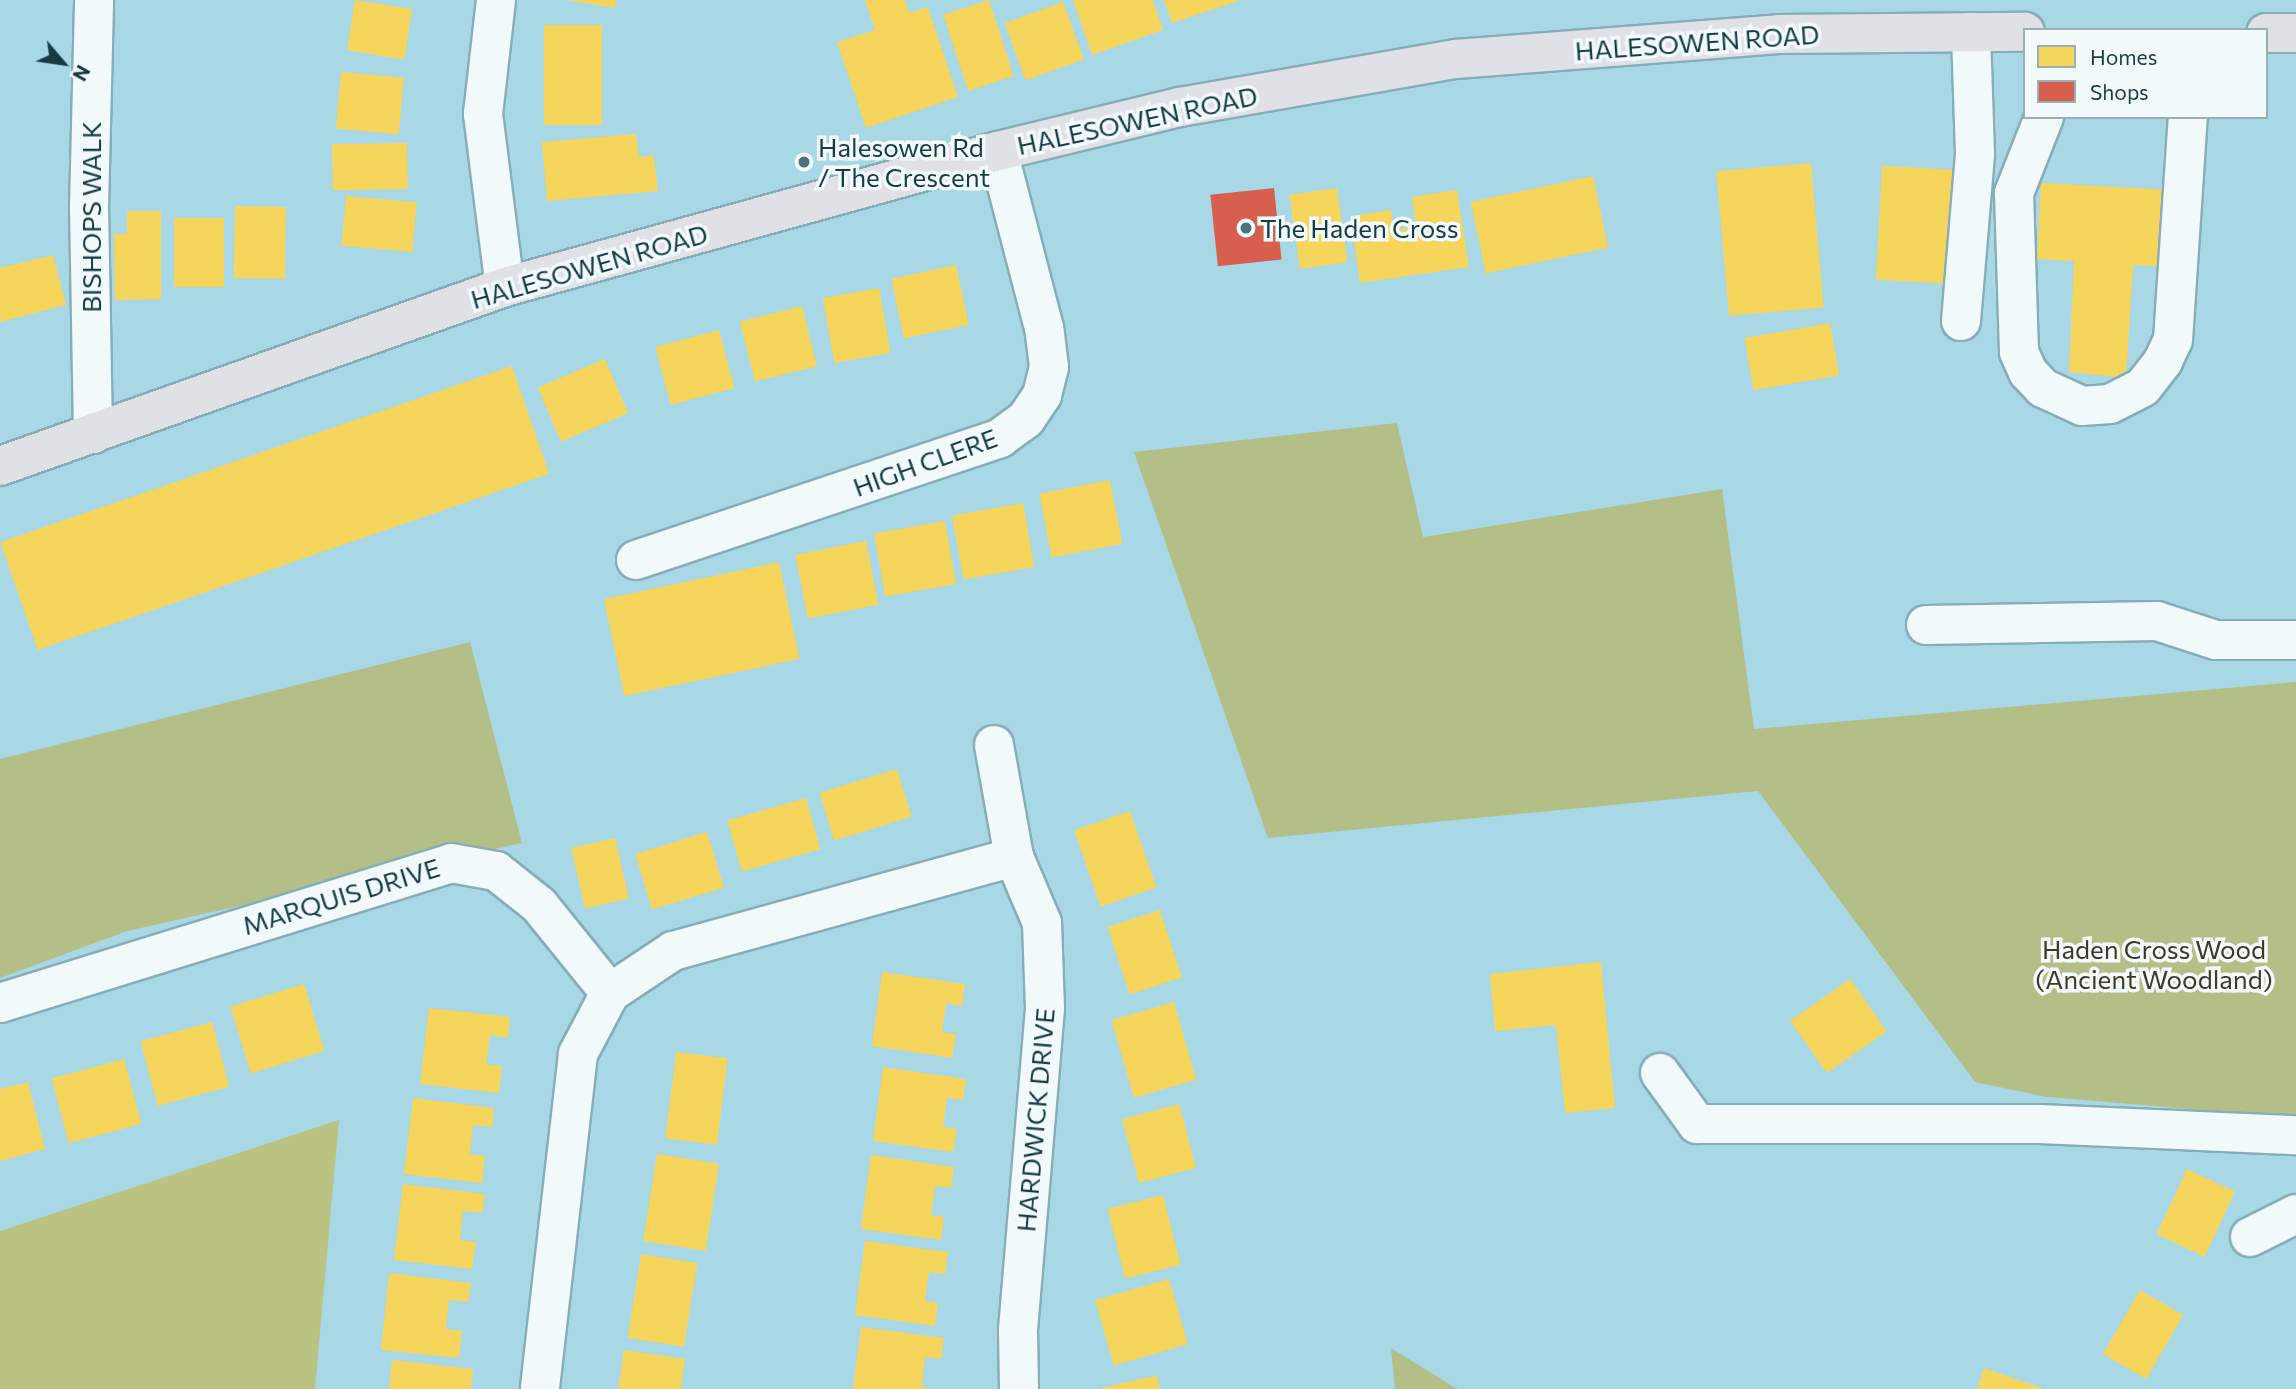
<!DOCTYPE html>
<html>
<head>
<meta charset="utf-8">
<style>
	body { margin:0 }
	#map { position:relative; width:2296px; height:1389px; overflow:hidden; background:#a8d8e6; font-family:Commissioner,sans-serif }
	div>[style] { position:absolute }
	.green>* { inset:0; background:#bac381 }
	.forest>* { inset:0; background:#b4be87 }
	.homes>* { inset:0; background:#f6d55c; transform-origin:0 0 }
	.shops>* { inset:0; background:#d6604d; transform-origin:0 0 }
	.roads { filter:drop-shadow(2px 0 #86adb8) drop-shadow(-2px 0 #86adb8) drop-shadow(0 2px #86adb8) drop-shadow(0 -2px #86adb8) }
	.minor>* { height:38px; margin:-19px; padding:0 19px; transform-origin:19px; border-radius:19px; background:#f2f9fb }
	.major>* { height:38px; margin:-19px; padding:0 19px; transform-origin:19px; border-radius:19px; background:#dfe1e7 }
	.dots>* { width:19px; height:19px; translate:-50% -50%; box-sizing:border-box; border:4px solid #f2fafc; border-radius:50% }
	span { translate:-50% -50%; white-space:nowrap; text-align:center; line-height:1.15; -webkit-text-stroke:7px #f2fafc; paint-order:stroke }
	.street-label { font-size:26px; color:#163b45 }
	.poi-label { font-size:26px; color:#163b45 }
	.left { translate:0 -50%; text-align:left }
	.park-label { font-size:26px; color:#3f3a22 }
	.legend { position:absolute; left:2023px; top:28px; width:245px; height:91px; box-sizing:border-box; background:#f2fafc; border:2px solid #9aaeb3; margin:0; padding:9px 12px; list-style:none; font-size:21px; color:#163b45 }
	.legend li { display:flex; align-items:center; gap:14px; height:35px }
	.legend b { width:35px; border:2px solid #9aaeb3 }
	.north { position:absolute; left:28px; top:28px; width:70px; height:70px; -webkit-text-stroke:5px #f2fafc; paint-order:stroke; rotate:119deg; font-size:19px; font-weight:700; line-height:28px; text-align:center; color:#163b45 }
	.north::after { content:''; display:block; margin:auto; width:24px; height:32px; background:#163b45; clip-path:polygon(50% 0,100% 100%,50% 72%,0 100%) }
</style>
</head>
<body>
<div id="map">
	<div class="green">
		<i style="clip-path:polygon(339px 1120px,315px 1389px,0 1389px,0 1231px)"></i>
	</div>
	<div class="forest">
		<i style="clip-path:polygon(1397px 423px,1423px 537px,1722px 489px,1754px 729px,2296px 682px,2296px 1118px,2047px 1097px,1975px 1082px,1758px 791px,1268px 838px,1134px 452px)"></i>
		<i style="clip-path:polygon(470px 642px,522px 843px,127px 931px,0 978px,0 759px)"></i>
		<i style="clip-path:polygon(1391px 1348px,1457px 1389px,1395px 1389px)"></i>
	</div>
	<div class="homes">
		<i style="left:355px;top:0;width:58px;height:51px;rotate:9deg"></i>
		<i style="clip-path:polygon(567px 0,616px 0,615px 8px)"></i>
		<i style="clip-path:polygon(865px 0,905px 0,909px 13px,928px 7px,958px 97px,866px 128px,837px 42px,875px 30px)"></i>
		<i style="left:989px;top:0;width:80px;height:48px;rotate:72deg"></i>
		<i style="clip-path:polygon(1073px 0,1153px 0,1163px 30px,1092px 55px)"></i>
		<i style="clip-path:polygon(1164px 0,1241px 0,1172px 23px)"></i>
		<i style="left:1063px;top:2px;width:61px;height:62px;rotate:70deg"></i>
		<i style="left:544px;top:25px;width:58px;height:100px"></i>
		<i style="left:341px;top:72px;width:63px;height:57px;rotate:5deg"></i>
		<i style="clip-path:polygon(636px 134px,639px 157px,654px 155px,658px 191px,547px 201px,542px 142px)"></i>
		<i style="left:407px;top:143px;width:46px;height:75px;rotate:89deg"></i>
		<i style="left:1811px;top:163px;width:145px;height:95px;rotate:85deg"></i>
		<i style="left:1882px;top:166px;width:78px;height:114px;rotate:3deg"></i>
		<i style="left:1593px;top:176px;width:73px;height:125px;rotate:78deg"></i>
		<i style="clip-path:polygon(2041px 183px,2173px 190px,2169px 267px,2133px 265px,2126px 378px,2069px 372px,2074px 261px,2037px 259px)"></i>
		<i style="left:1337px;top:188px;width:75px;height:48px;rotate:82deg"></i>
		<i style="clip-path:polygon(1457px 190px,1469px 267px,1360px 283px,1351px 216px,1391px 210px,1394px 230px,1416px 227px,1412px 197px)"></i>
		<i style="left:346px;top:196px;width:71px;height:50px;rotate:5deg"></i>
		<i style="left:235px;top:206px;width:51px;height:72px;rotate:1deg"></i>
		<i style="clip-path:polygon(127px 211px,161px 211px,161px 299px,115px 300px,114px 234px,127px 234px)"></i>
		<i style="left:174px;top:218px;width:50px;height:69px"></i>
		<i style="clip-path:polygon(53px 255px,66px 305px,0 322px,0 268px)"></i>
		<i style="left:956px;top:265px;width:61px;height:66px;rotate:78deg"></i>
		<i style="left:879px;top:288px;width:66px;height:57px;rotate:80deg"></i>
		<i style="left:802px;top:306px;width:62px;height:64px;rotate:76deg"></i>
		<i style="left:1830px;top:323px;width:53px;height:87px;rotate:80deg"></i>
		<i style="left:719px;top:330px;width:60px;height:66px;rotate:75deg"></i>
		<i style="left:605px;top:359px;width:59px;height:73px;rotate:67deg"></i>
		<i style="left:512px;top:366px;width:114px;height:541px;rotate:71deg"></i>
		<i style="left:1110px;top:480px;width:65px;height:72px;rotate:79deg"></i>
		<i style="left:1023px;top:503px;width:65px;height:72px;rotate:80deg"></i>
		<i style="left:945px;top:521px;width:64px;height:72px;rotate:80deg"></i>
		<i style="left:866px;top:541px;width:65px;height:72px;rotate:79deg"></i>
		<i style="left:779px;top:562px;width:99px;height:179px;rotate:78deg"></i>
		<i style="left:897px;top:769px;width:50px;height:81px;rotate:73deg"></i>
		<i style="left:806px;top:798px;width:53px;height:82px;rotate:74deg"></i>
		<i style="left:1130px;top:811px;width:81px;height:59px;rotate:71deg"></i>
		<i style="left:707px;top:832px;width:58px;height:75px;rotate:73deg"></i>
		<i style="left:615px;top:838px;width:62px;height:45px;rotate:77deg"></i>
		<i style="left:1160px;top:910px;width:71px;height:55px;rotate:72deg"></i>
		<i style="clip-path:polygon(1601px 962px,1615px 1108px,1565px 1113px,1556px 1025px,1495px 1031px,1490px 974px)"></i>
		<i style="clip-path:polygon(882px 972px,965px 984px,962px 1006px,946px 1003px,942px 1032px,956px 1034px,952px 1058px,872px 1046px)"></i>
		<i style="left:1850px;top:979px;width:64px;height:73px;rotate:55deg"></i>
		<i style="left:304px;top:984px;width:70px;height:77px;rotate:73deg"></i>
		<i style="left:1174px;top:1002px;width:81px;height:65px;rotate:74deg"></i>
		<i style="clip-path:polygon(429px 1008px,510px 1017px,508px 1038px,490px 1035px,486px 1064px,502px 1066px,499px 1093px,420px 1084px)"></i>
		<i style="left:212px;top:1022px;width:67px;height:74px;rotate:75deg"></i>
		<i style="left:676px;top:1052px;width:52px;height:87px;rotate:7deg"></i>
		<i style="left:124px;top:1059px;width:67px;height:75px;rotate:75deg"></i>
		<i style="clip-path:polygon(883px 1067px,966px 1079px,963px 1100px,947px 1098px,943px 1127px,957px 1129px,953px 1152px,873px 1141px)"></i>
		<i style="clip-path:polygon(28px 1082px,45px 1149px,0 1161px,0 1089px)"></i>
		<i style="clip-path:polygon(413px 1098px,494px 1108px,492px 1127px,473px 1125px,470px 1154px,485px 1156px,482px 1183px,404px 1174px)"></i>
		<i style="left:1179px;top:1104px;width:66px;height:59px;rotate:75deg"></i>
		<i style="left:657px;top:1154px;width:63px;height:88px;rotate:9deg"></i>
		<i style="clip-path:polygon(871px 1155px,954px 1167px,951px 1188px,935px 1186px,931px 1215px,944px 1217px,941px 1240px,861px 1229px)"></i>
		<i style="left:2187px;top:1169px;width:53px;height:72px;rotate:25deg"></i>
		<i style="clip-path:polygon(403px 1184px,485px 1194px,482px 1213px,463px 1211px,460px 1240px,476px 1242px,472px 1269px,394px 1260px)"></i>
		<i style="left:1163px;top:1195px;width:72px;height:57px;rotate:76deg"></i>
		<i style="clip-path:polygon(865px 1241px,948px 1252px,945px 1274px,929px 1272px,925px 1301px,938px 1303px,935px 1326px,855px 1315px)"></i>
		<i style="left:641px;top:1254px;width:57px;height:85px;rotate:9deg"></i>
		<i style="clip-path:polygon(389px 1273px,471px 1283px,468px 1302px,449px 1300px,446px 1329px,462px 1331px,459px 1358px,381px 1350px)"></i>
		<i style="left:1169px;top:1279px;width:68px;height:77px;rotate:74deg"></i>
		<i style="left:2140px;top:1290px;width:50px;height:74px;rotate:30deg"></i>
		<i style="clip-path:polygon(861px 1327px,944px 1338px,941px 1359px,925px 1357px,922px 1386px,929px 1389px,853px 1389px)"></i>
		<i style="clip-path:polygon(624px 1350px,685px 1359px,681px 1389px,618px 1389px)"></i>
		<i style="clip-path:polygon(392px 1360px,473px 1369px,471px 1389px,389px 1389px)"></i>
		<i style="clip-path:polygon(1984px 1368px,2044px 1389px,1977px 1389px)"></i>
		<i style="clip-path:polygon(1157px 1375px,1160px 1389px,1102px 1389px,1102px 1388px)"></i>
	</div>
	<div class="shops">
		<i style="left:1274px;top:188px;width:72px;height:64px;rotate:84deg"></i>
	</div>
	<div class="roads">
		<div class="minor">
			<i style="left:496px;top:0;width:115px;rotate:96.5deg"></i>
			<i style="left:483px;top:114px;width:174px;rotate:82.8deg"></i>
			<i style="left:2044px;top:117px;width:82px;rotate:111.5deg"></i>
			<i style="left:2014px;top:193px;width:159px;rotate:88.2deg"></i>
			<i style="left:2019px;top:352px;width:22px;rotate:66deg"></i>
			<i style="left:2028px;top:372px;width:22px;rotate:47deg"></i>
			<i style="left:2043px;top:388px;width:43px;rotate:24.8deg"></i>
			<i style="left:2082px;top:406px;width:28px;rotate:-4deg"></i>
			<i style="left:2110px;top:404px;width:37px;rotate:-27deg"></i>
			<i style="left:2143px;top:387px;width:33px;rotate:-52deg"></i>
			<i style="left:2163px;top:361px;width:23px;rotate:-65deg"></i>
			<i style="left:2173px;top:340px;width:224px;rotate:-86.2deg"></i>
			<i style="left:1961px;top:321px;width:168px;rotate:-85.2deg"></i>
			<i style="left:1975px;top:154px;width:122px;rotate:-91.9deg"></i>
			<i style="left:93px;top:434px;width:226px;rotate:-91deg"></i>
			<i style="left:89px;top:208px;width:208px;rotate:-88.6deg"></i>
			<i style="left:636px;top:560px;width:384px;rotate:-18.5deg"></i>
			<i style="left:1000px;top:438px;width:32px;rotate:-36deg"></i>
			<i style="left:1026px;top:419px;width:29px;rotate:-56deg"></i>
			<i style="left:1042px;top:395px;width:29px;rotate:-76deg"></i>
			<i style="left:1049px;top:367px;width:39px;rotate:-97deg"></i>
			<i style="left:1044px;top:328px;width:183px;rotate:-104.6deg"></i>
			<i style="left:1926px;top:625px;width:231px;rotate:-1deg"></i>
			<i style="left:2157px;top:621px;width:62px;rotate:17.9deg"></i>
			<i style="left:2216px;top:640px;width:80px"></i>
			<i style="left:994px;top:745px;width:114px;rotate:79.9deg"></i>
			<i style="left:610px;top:993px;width:76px;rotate:-33.7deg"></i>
			<i style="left:673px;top:951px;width:354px;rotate:-15.4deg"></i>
			<i style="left:1014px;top:857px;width:72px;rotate:67deg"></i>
			<i style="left:1042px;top:923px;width:85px;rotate:88deg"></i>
			<i style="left:1045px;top:1008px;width:324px;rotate:94.8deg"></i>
			<i style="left:1018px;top:1331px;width:58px;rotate:89deg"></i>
			<i style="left:0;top:1003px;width:472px;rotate:-17.2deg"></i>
			<i style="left:451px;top:863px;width:46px;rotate:10.1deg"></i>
			<i style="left:496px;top:871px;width:55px;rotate:38.3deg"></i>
			<i style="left:539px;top:905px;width:113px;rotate:51.1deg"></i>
			<i style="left:610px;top:993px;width:69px;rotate:117.7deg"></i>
			<i style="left:578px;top:1054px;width:337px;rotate:96.5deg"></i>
			<i style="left:1660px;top:1073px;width:63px;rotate:54deg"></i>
			<i style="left:1697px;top:1124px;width:342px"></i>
			<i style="left:2039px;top:1124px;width:257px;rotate:2.5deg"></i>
			<i style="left:2250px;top:1237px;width:51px;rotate:-26.6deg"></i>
		</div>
		<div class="major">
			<i style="left:2266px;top:33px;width:30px"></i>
			<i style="left:0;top:466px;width:536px;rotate:-19.52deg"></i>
			<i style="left:505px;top:287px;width:511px;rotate:-15.42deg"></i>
			<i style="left:998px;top:151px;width:187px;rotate:-13.6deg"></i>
			<i style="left:1180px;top:107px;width:280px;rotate:-9.9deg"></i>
			<i style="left:1456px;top:59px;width:324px;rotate:-4.4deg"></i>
			<i style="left:1779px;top:34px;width:246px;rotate:-0.5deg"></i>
		</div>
	</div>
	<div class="dots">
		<i style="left:804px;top:162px;background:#49727d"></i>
		<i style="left:1246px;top:228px;background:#49727d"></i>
	</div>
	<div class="street-label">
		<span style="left:1697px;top:42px;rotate:-4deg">HALESOWEN ROAD</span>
		<span style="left:1137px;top:120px;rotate:-12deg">HALESOWEN ROAD</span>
		<span style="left:91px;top:217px;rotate:-90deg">BISHOPS WALK</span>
		<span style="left:589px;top:266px;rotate:-16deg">HALESOWEN ROAD</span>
		<span style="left:925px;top:462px;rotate:-20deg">HIGH CLERE</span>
		<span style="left:341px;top:896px;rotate:-17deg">MARQUIS DRIVE</span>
		<span style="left:1035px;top:1120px;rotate:-85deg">HARDWICK DRIVE</span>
	</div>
	<div class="poi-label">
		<span class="left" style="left:818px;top:162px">Halesowen Rd<br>/ The Crescent</span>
		<span class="left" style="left:1260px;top:228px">The Haden Cross</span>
	</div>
	<div class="park-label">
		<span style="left:2154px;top:964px">Haden Cross Wood<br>(Ancient Woodland)</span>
	</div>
	<ul class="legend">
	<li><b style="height:19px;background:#f6d55c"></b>Homes</li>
	<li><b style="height:19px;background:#d6604d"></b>Shops</li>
	</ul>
	<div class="north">N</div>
</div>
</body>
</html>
